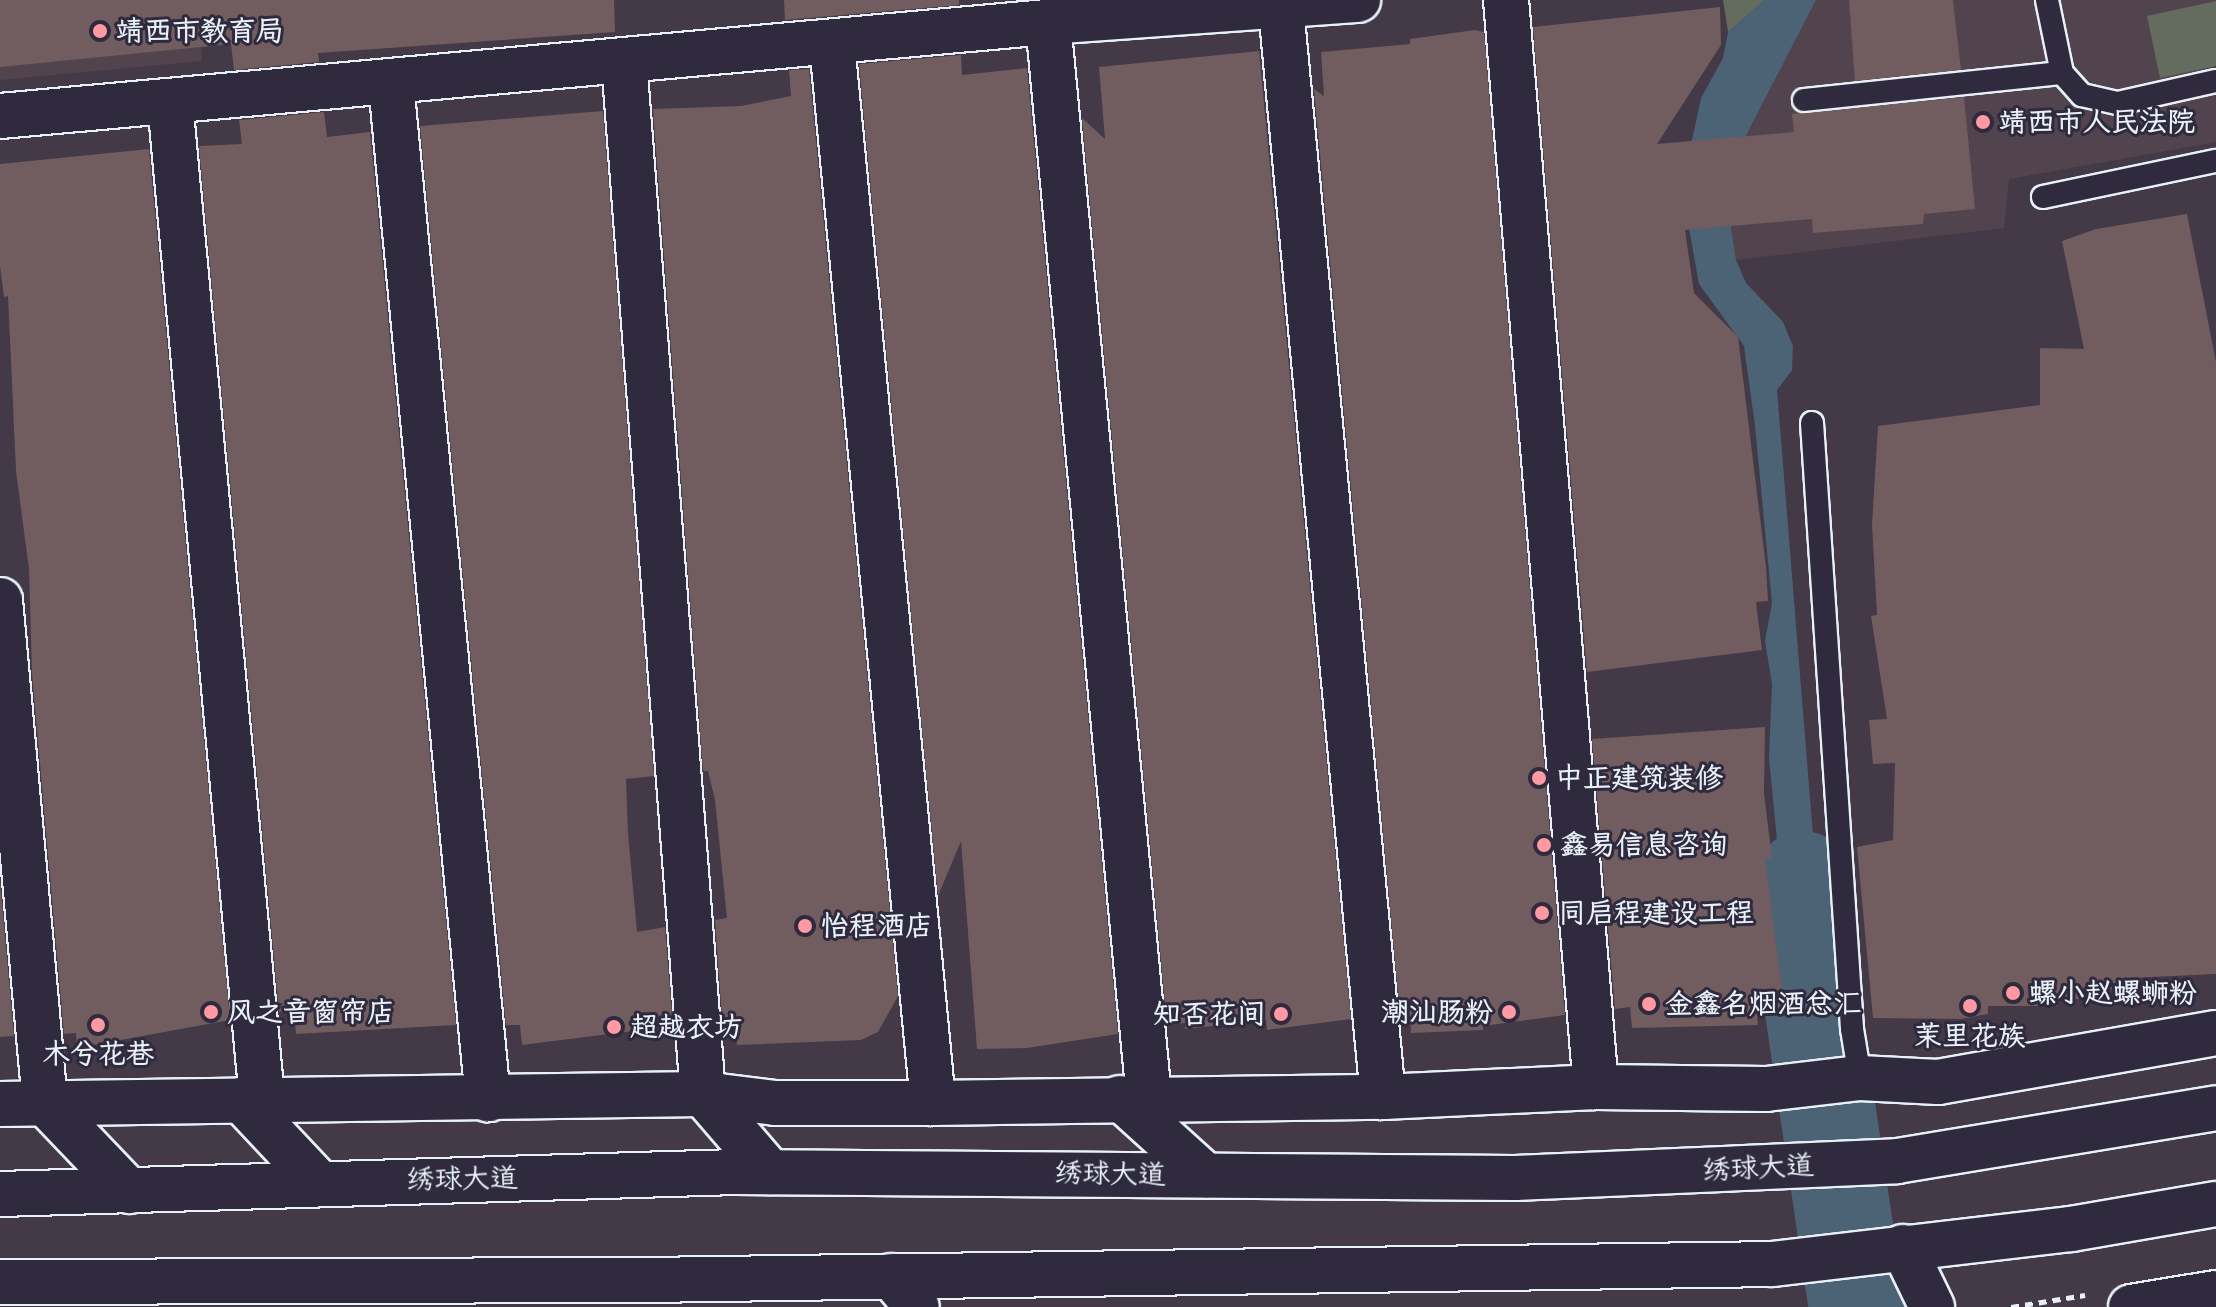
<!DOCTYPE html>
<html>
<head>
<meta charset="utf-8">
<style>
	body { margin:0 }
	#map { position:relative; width:2216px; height:1307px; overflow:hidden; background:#433947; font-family:Sriracha,"LXGW WenKai TC",sans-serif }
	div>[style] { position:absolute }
	.built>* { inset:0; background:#51444e }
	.green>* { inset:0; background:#646c5f }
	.water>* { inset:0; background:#4c6376 }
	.river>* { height:96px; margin:-48px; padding:0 48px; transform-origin:48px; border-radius:48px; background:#4c6376 }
	.building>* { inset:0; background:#715c5f }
	.path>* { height:5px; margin-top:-2.5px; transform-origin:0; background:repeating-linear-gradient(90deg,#e8f1f8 0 8px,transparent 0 14px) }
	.roads { filter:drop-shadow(2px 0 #e8f1f8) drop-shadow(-2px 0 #e8f1f8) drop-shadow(0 2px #e8f1f8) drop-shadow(0 -2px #e8f1f8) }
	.service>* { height:22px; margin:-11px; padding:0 11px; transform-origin:11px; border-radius:11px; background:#2f2a3d }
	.minor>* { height:44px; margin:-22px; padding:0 22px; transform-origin:22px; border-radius:22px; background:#2f2a3d }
	.primary>* { height:44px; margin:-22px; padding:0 22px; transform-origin:22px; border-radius:22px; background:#2f2a3d }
	.dots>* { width:22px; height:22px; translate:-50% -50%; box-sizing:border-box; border:4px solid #2f2a3d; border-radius:50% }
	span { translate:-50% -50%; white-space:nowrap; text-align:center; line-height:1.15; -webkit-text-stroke:6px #2f2a3d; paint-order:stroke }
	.poi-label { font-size:28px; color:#e8f1f8; font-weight:700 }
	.left { translate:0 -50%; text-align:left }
	.right { translate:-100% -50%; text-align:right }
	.street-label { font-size:28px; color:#e8f1f8 }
</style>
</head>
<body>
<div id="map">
	<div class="built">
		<i style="clip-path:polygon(0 0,199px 0,202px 61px,0 80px)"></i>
		<i style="clip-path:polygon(1816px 0,2216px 0,2216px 142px,2009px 179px,2004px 228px,1736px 260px,1729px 214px,1739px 149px)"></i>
	</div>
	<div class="green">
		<i style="clip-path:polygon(1723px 0,1765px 0,1728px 32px)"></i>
		<i style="clip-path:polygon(2216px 1px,2216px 66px,2160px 78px,2147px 16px)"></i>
	</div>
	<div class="water">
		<i style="clip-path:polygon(1765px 0,1816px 0,1739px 149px,1729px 214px,1736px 260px,1746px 283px,1783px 322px,1793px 346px,1792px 370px,1777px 390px,1826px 996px,1820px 1012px,1794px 1015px,1769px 758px,1772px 684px,1765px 641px,1772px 603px,1755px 426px,1744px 346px,1699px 284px,1689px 228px,1688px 159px,1701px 98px,1723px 58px,1728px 32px)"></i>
	</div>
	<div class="river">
		<i style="left:1803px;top:879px;width:125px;rotate:85.9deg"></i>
		<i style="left:1812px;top:1004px;width:306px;rotate:81.6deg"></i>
	</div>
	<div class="building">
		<i style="clip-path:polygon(0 0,614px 0,615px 32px,318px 53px,319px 62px,234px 70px,231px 44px,0 67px)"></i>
		<i style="clip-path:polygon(784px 0,959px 0,959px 5px,785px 20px)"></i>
		<i style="clip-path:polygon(1849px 0,1953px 0,1961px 70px,1855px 81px)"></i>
		<i style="clip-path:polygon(1720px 7px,1721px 45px,1657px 144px,1794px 132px,1792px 114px,1964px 97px,1975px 209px,1924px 214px,1923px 224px,1813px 233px,1812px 219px,1685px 230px,1694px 293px,1738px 337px,1766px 567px,1768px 601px,1756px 602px,1762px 650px,1587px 672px,1533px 27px)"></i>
		<i style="clip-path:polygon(1475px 30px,1484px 32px,1565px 1015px,1483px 1026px,1483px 1030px,1411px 1033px,1410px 1015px,1400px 1015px,1314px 89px,1324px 96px,1321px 52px,1410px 44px,1410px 39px)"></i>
		<i style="clip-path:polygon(1259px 51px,1351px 1019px,1267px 1030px,1266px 1020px,1185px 1029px,1185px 1023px,1167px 1025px,1082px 118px,1105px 139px,1099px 67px)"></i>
		<i style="clip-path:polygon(961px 55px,962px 75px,1027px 68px,1118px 1034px,1027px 1048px,977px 1049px,961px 841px,938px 896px,859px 64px)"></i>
		<i style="clip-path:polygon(809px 69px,898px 996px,878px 1032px,861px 1040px,737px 1045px,735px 1015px,722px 1018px,715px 920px,727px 918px,715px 800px,708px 771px,703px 771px,653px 109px,741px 106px,791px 96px,789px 70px)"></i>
		<i style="clip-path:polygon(603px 111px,654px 776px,626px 779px,628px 833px,637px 932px,665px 927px,673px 1026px,522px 1045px,520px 1025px,506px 1025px,420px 126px)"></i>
		<i style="clip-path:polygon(324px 112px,327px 137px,370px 132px,456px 1025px,296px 1034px,294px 1010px,279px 1012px,199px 146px,242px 144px,239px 120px)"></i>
		<i style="clip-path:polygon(149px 149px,230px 1020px,77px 1048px,76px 1033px,64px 1034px,32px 673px,29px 569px,16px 471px,8px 296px,4px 297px,0 266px,0 164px)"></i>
		<i style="clip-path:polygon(2187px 214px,2216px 362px,2216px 974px,2129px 978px,2130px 988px,2096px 990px,2097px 998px,2057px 1000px,2057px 1006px,1988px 1006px,1988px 1014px,1961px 1019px,1873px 1018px,1857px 847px,1893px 840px,1895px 763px,1873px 764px,1869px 720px,1887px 719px,1871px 616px,1877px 615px,1872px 525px,1878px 426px,2040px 405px,2040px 348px,2084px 349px,2062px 241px,2096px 229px)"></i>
		<i style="clip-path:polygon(1765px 727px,1764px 793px,1772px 858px,1765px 858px,1785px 1014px,1757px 1018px,1758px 1025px,1632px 1028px,1630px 1007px,1615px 1009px,1592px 739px)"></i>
		<i style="clip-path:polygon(0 881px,14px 1036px,0 1037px)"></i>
	</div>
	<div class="path">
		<i style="left:2011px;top:1307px;width:75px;rotate:-9.2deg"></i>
	</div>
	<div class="roads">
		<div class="service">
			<i style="left:2047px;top:0;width:75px;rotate:78.4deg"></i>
			<i style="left:2062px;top:73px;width:30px;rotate:48deg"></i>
			<i style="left:2082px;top:95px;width:37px;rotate:13deg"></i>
			<i style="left:2118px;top:103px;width:100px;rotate:-12.7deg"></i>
			<i style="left:1804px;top:100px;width:259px;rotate:-6deg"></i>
			<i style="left:2043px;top:197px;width:177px;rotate:-11.8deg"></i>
			<i style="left:1812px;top:423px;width:607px;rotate:86.22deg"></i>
			<i style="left:1852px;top:1029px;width:50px;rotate:80.7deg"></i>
		</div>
		<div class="minor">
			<i style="left:1506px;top:0;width:1091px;rotate:85.27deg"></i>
			<i style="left:1281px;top:8px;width:1094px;rotate:84.65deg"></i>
			<i style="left:1048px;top:22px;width:1081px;rotate:84.64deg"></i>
			<i style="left:832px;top:44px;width:1064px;rotate:84.55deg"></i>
			<i style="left:624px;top:61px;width:1036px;rotate:85.63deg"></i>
			<i style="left:703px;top:1094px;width:103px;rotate:49.3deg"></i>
			<i style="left:391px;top:84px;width:1020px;rotate:84.54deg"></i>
			<i style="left:170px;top:102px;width:1001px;rotate:84.73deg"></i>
			<i style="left:0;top:116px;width:1052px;rotate:-5.13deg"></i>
			<i style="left:1048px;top:22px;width:311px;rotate:-4.1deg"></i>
			<i style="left:0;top:600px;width:505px;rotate:84.89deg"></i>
			<i style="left:45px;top:1103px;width:122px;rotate:46.3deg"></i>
			<i style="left:1120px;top:1098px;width:115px;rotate:42.2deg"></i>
			<i style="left:241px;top:1100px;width:114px;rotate:46.8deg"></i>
			<i style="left:0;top:1104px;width:703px;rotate:-0.81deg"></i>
			<i style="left:703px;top:1094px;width:73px;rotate:7.1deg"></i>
			<i style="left:775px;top:1103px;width:158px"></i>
			<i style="left:933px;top:1103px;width:450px;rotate:-0.8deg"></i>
			<i style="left:1383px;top:1097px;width:213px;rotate:-2.7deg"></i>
			<i style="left:1596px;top:1087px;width:170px;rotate:0.7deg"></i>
			<i style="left:1766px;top:1089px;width:95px;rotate:-6.7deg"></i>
			<i style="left:1860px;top:1078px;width:78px;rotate:2.9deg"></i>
			<i style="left:1938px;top:1082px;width:282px;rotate:-10deg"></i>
			<i style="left:1903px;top:1247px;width:67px;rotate:64.2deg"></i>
			<i style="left:891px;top:1276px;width:40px;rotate:50deg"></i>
			<i style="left:2131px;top:1307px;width:86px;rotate:-9.4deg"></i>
		</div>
		<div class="primary">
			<i style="left:0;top:1194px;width:735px;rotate:-1.71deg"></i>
			<i style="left:735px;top:1172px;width:780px;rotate:0.44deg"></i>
			<i style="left:1515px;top:1178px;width:382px;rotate:-2.5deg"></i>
			<i style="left:1897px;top:1161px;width:323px;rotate:-9.4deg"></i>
			<i style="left:0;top:1282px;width:645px;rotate:-0.18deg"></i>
			<i style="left:645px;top:1280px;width:1127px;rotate:-0.81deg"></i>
			<i style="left:1772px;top:1264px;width:301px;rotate:-6.7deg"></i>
			<i style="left:2071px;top:1229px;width:147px;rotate:-9.8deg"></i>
		</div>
	</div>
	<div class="dots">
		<i style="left:100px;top:31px;background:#ff9aa2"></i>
		<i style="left:1983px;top:122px;background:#ff9aa2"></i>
		<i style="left:1539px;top:778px;background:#ff9aa2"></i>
		<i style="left:1544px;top:845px;background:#ff9aa2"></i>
		<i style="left:1542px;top:913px;background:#ff9aa2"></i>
		<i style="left:805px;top:926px;background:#ff9aa2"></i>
		<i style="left:2013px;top:993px;background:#ff9aa2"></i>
		<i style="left:1649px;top:1004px;background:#ff9aa2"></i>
		<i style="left:1970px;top:1006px;background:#ff9aa2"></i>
		<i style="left:211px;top:1012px;background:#ff9aa2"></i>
		<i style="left:1509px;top:1012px;background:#ff9aa2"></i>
		<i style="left:1281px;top:1014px;background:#ff9aa2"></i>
		<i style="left:98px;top:1025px;background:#ff9aa2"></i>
		<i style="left:614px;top:1027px;background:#ff9aa2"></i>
	</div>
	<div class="poi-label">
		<span class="left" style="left:116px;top:31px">靖西市教育局</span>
		<span class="left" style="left:1999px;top:122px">靖西市人民法院</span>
		<span class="left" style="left:1555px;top:778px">中正建筑装修</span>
		<span class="left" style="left:1560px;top:845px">鑫易信息咨询</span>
		<span class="left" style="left:1558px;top:913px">同启程建设工程</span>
		<span class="left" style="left:821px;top:926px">怡程酒店</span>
		<span class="left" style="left:2029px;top:993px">螺小赵螺蛳粉</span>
		<span class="left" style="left:1665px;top:1004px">金鑫名烟酒总汇</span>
		<span class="left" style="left:227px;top:1012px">风之音窗帘店</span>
		<span class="right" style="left:1493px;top:1012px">潮汕肠粉</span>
		<span class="right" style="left:1265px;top:1014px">知否花间</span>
		<span class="left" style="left:630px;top:1027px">超越衣坊</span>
		<span style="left:1970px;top:1036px">茉里花族</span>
		<span style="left:98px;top:1054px">木兮花巷</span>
	</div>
	<div class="street-label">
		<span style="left:1758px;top:1168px;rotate:-3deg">绣球大道</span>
		<span style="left:1110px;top:1174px;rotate:1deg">绣球大道</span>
		<span style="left:462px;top:1179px;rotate:-1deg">绣球大道</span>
	</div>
</div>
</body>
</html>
